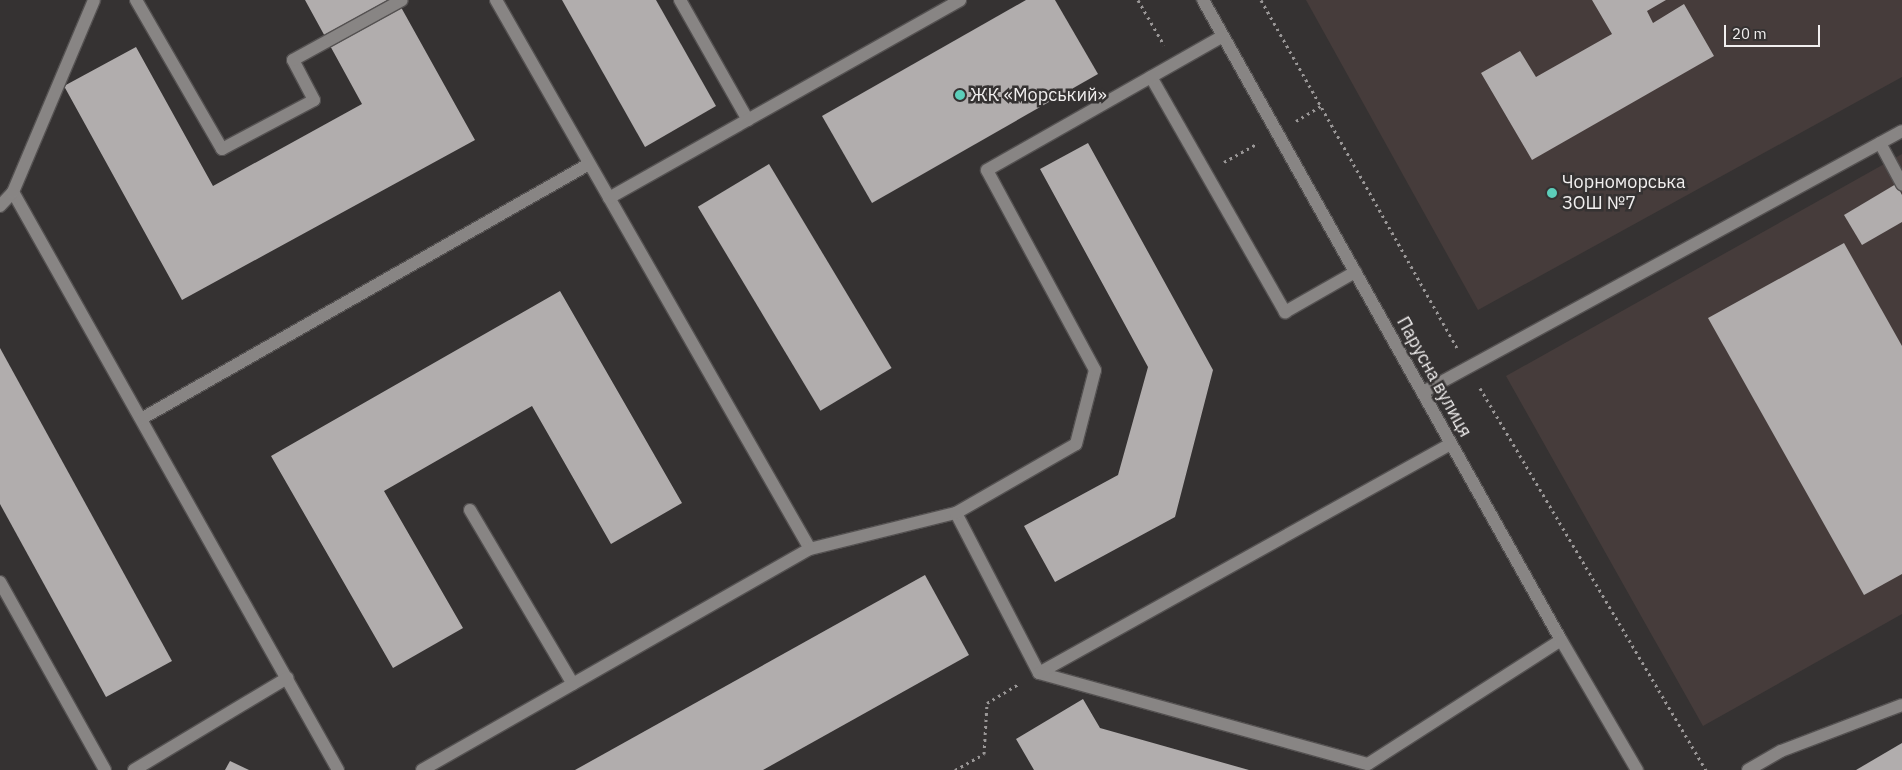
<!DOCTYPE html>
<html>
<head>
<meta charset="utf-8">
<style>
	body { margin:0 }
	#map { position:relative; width:1902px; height:770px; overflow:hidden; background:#353232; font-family:"IBM Plex Sans",sans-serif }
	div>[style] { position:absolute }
	.built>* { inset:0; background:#463c3b }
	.building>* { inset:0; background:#b1adad; transform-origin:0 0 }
	.path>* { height:3px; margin-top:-1.5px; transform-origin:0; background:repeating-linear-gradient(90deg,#9a9797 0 2.5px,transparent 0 6.5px) }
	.roads { filter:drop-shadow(1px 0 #545151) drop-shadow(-1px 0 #545151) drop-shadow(0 1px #545151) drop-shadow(0 -1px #545151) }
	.service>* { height:12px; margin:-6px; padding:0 6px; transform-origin:6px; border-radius:6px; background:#888584 }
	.minor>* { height:12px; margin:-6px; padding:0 6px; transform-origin:6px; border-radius:6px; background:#888584 }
	.dots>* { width:14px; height:14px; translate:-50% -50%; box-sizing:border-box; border:2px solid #353232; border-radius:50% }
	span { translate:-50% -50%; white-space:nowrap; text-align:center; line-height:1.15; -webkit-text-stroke:5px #353232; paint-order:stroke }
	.poi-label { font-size:18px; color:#f1efef }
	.left { translate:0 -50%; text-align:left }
	.street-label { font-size:18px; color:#f1efef }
	.scale { position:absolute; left:1724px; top:25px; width:96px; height:22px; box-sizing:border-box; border:2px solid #f1efef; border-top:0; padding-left:6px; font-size:15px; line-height:18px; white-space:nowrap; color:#f1efef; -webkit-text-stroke:4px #353232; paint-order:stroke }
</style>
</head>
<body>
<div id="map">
	<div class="built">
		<i style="clip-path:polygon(1306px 0,1902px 0,1902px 77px,1478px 310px)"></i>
		<i style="clip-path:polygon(1902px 154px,1902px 614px,1703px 726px,1506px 376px)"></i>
	</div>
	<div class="building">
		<i style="clip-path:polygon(305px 0,397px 0,475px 140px,182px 300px,64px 86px,136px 47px,213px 186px,362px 104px)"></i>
		<i style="clip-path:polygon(562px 0,656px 0,716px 106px,645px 147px)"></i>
		<i style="clip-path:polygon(1026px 0,1055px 0,1098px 74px,872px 203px,822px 116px)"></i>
		<i style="clip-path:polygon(1592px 0,1666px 0,1647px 11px,1653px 23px,1684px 4px,1714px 56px,1532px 160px,1481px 73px,1520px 51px,1536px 77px,1612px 34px)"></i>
		<i style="clip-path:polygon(1088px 143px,1213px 370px,1175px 517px,1055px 582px,1024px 526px,1118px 475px,1148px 367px,1040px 169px)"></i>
		<i style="left:769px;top:164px;width:238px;height:83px;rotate:59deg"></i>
		<i style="clip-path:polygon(1896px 184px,1902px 195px,1902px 222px,1862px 245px,1844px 215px)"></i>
		<i style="clip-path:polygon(1844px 243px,1902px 346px,1902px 574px,1864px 595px,1708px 318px)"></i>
		<i style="clip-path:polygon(560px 291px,682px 503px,611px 544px,532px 406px,384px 491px,463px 628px,393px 668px,271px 456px)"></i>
		<i style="clip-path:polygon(0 348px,172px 661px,106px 697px,0 504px)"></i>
		<i style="clip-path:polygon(925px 575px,969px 655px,763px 770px,575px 770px)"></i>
		<i style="clip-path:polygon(1083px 699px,1100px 728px,1249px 770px,1034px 770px,1016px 739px)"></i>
		<i style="clip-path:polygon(1902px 743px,1902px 770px,1856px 770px)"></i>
		<i style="clip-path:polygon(230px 761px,249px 770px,225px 770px)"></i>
	</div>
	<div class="path">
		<i style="left:1138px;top:0;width:52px;rotate:60deg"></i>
		<i style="left:1261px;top:0;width:399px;rotate:60.6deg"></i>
		<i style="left:1296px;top:121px;width:29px;rotate:-31deg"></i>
		<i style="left:1224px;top:162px;width:39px;rotate:-29deg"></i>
		<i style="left:1480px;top:388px;width:444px;rotate:59.4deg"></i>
		<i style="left:955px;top:770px;width:33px;rotate:-29deg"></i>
		<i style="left:984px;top:754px;width:51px;rotate:-86.6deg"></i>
		<i style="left:987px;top:703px;width:37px;rotate:-31deg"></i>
	</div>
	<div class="roads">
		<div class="service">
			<i style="left:136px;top:0;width:172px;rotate:60deg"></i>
			<i style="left:222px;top:149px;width:104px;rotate:-28deg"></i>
			<i style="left:314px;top:100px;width:45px;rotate:-117.7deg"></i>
			<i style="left:293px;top:60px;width:124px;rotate:-28.8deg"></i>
			<i style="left:496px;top:0;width:632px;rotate:60.23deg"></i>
			<i style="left:680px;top:0;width:138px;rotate:60.5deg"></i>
			<i style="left:1151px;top:77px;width:271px;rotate:60.3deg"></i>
			<i style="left:1285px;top:312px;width:81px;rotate:-29.7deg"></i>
			<i style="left:1880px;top:143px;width:47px;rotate:61.8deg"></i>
			<i style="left:13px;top:192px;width:663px;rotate:60.65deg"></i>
			<i style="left:609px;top:198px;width:403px;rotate:-29.4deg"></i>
			<i style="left:0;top:206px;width:19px;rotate:-47deg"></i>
			<i style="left:13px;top:192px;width:208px;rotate:-67.1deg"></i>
			<i style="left:1423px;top:392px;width:545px;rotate:-28.59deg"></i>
			<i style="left:141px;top:419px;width:515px;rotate:-29.65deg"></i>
			<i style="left:470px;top:510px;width:202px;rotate:59.4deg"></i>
			<i style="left:956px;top:513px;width:180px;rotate:62.6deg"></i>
			<i style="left:1039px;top:673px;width:341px;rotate:15.5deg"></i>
			<i style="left:1368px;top:764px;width:229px;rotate:-32.7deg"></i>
			<i style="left:0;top:582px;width:215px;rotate:60.8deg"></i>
			<i style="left:1039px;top:673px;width:471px;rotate:-29.1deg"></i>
			<i style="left:134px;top:770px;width:179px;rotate:-31deg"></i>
			<i style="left:422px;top:770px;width:447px;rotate:-29.7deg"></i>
			<i style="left:810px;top:549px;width:150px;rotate:-13.9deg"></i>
			<i style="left:956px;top:513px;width:138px;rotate:-29.9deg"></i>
			<i style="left:1076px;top:444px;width:76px;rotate:-75.6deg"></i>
			<i style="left:1095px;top:370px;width:227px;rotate:-118.4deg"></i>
			<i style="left:987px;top:170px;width:271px;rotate:-29.6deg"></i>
			<i style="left:1748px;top:770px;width:38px;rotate:-30deg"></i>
			<i style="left:1781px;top:751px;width:129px;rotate:-20.8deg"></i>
		</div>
		<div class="minor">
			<i style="left:1203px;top:0;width:733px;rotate:60.78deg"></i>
			<i style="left:1561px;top:640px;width:151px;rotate:59.7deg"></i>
		</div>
	</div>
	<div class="dots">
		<i style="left:960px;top:95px;background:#5cceba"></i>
		<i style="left:1552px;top:193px;background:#5cceba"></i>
	</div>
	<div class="poi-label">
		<span class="left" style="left:970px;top:95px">ЖК «Морський»</span>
		<span class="left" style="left:1562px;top:193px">Чорноморська<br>ЗОШ №7</span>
	</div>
	<div class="street-label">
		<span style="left:1434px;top:377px;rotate:61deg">Парусна вулиця</span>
	</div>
	<div class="scale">20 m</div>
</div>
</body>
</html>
